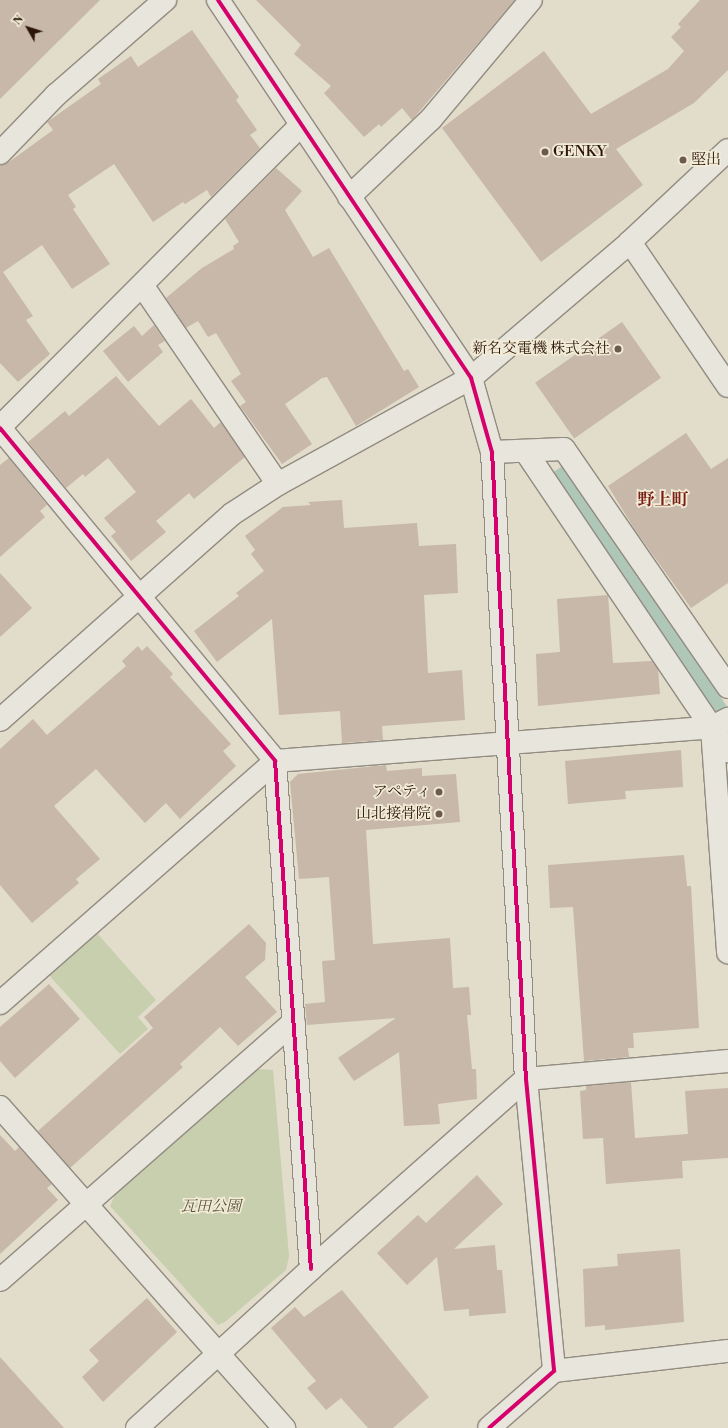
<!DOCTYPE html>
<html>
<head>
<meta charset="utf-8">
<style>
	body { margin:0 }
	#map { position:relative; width:728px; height:1428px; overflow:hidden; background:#e2dccb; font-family:"Libre Bodoni","Noto Serif JP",serif }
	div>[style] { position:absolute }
	.green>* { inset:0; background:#c7cfaf }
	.water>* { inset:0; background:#afc7b7; transform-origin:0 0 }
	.building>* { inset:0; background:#c7b8a9; transform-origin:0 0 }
	.roads { filter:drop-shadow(1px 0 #928b80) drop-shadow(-1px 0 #928b80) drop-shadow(0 1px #928b80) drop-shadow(0 -1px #928b80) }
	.minor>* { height:22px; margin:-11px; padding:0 11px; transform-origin:11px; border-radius:11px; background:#e8e5dd }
	.tertiary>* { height:22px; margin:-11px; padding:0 11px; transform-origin:11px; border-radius:11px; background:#e8e5dd }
	.cycleway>* { height:4px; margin:-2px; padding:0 2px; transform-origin:2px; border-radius:2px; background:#d6006c }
	.dots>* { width:11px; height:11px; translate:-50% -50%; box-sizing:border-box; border:2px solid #f2ecd7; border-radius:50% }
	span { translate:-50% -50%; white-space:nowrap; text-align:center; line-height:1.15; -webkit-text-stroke:3.5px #f2ecd7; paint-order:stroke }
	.poi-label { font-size:15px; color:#2c1508 }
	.left { translate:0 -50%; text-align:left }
	.right { translate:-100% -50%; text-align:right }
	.park-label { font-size:15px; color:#5b523a; font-style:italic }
	.quarter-label { font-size:17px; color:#7a1f14; font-weight:700 }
	.north { position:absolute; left:8px; top:8px; width:40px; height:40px; -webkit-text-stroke:3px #f2ecd7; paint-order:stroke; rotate:309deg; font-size:11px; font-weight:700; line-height:16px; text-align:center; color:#2c1508 }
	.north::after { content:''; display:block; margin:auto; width:14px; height:18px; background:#2c1508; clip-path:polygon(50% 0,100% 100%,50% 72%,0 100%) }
</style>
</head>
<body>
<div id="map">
	<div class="green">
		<i style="clip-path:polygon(96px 932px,156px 1000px,138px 1017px,148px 1029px,120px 1054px,48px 974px)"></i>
		<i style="clip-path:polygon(258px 1069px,273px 1070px,289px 1256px,286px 1270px,225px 1322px,218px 1325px,110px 1206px,116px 1193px)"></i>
	</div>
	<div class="water">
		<i style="left:564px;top:465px;width:292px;height:13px;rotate:56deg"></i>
	</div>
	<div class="building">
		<i style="clip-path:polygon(0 0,100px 0,0 99px)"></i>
		<i style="clip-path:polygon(256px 0,515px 0,412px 120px,402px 108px,381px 127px,379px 124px,364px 137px,324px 93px,331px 86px,294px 54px,301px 45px)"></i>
		<i style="clip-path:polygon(700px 0,728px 0,728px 70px,694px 103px,616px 149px,643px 185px,541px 262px,442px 128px,544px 51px,591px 114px,668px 69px,684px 51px,671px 37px,681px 27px,678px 24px)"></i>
		<i style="clip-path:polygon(192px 30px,239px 97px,236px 100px,257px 130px,250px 135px,260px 148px,211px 197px,207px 190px,185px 204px,183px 202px,153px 222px,114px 164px,68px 195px,76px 207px,73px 209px,110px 264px,72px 289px,42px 245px,3px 272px,33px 316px,26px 320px,50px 354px,18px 382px,0 363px,0 165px,9px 162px,53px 130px,47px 122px,101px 84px,98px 79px,131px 56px,138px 67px)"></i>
		<i style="clip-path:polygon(276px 168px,302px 191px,285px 210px,313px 257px,329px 248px,404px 371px,408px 369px,419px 387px,356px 426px,327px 377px,322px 378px,285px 404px,312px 444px,282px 464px,240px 406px,246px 402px,231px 381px,241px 374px,216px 333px,208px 337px,198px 321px,186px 328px,166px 298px,202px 268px,234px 249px,233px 246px,239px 242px,225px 219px)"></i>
		<i style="left:622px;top:322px;width:68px;height:106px;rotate:55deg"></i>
		<i style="clip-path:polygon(154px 325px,165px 341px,158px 345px,163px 352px,128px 382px,103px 351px,134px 326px,142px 336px)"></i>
		<i style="clip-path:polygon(116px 376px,159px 426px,191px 399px,214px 428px,221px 422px,245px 457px,194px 499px,189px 493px,156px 521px,166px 532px,131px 561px,111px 536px,116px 532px,104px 518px,136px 492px,108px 458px,85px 477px,83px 474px,66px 488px,28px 442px,65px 411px,69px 416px)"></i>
		<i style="clip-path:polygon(686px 433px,711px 469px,728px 458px,728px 583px,691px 608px,635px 530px,608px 486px)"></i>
		<i style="clip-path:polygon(9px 458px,47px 505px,40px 511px,45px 517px,0 557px,0 465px)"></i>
		<i style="clip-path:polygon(342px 500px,344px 528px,417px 523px,419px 546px,456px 544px,458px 593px,424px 595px,428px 673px,462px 670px,465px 720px,382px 726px,383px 740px,342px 743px,340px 711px,279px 715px,272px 619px,217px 662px,194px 631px,239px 596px,236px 593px,264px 571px,251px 554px,255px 550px,245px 536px,283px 507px,311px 505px,308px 502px)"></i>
		<i style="clip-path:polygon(0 573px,32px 608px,0 637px)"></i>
		<i style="clip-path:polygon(608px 595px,613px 663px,652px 661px,658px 669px,660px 694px,538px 706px,536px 654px,560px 652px,557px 599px)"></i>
		<i style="clip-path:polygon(138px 646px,142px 651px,147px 646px,173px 674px,170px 677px,231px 744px,223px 751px,236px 766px,180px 819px,166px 803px,145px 823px,96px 769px,54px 806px,100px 859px,76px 879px,79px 883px,32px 923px,0 885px,0 749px,33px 719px,47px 735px,126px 666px,122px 661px)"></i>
		<i style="clip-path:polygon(681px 750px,683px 787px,625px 791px,626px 799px,568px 804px,565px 761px)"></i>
		<i style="clip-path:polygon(386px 765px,387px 771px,422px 768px,422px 776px,456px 774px,460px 822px,366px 830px,373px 944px,450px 938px,453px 988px,469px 987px,471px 1015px,467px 1015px,472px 1069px,476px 1069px,477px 1099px,438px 1104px,440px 1124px,404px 1126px,399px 1052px,354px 1081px,338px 1058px,396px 1018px,307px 1025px,305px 1004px,325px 1002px,322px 961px,335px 960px,329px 877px,299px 879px,290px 782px,298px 774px)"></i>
		<i style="clip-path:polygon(684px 855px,687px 886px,691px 886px,699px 1028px,633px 1033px,634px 1048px,628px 1048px,629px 1057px,584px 1061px,573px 907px,550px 908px,548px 865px)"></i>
		<i style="clip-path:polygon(249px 924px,266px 943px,265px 960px,245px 977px,277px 1012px,238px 1046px,220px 1027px,180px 1064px,183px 1067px,70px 1168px,38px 1131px,153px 1028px,144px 1017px)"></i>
		<i style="clip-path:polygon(49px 984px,80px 1019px,15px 1078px,0 1061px,0 1027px)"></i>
		<i style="clip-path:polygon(631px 1082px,635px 1138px,688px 1134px,685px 1091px,728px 1088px,728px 1158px,682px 1161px,683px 1178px,606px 1184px,603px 1138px,583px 1139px,580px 1091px,586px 1090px,586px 1086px)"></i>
		<i style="clip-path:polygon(0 1135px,15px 1151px,19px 1147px,52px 1184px,47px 1188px,58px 1200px,0 1254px)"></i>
		<i style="clip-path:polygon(477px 1175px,503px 1204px,454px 1249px,495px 1245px,497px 1270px,502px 1270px,506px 1313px,469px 1316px,469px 1309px,444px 1311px,437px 1257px,407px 1285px,377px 1253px,418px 1215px,426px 1223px)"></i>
		<i style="clip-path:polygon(680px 1249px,684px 1322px,605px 1330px,605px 1325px,585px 1327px,583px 1269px,618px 1266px,617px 1254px)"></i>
		<i style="clip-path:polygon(342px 1290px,429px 1397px,393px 1428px,368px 1428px,341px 1398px,326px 1410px,307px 1388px,316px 1381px,271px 1328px,295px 1307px,304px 1317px)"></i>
		<i style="clip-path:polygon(147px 1298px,177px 1332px,103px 1402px,82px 1377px,99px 1361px,89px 1350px)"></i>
		<i style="clip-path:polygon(0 1357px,64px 1428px,0 1428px)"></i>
	</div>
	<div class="roads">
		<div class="minor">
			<i style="left:0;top:153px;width:81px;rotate:-46deg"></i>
			<i style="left:56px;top:95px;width:145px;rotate:-41.1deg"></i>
			<i style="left:349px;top:197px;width:113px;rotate:-43.6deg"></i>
			<i style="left:431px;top:119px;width:155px;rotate:-50deg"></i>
			<i style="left:630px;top:242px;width:174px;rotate:55.8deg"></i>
			<i style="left:142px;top:285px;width:241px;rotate:55.7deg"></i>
			<i style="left:0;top:427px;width:426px;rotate:-45.1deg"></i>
			<i style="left:0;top:428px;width:432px;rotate:50.4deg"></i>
			<i style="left:275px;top:761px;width:509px;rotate:85.95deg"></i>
			<i style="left:492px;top:452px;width:72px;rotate:-2.4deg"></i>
			<i style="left:564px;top:449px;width:289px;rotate:55.4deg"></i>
			<i style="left:526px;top:452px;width:361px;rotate:56deg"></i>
			<i style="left:0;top:720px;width:310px;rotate:-41.6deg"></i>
			<i style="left:232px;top:514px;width:55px;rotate:-33.1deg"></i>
			<i style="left:278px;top:484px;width:220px;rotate:-28.8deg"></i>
			<i style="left:712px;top:728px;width:225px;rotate:85.9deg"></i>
			<i style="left:0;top:1003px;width:366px;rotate:-41.3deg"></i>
			<i style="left:275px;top:761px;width:438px;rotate:-4.4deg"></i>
			<i style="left:712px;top:727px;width:18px;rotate:-27deg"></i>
			<i style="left:0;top:1107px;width:429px;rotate:48.5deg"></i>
			<i style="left:0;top:1280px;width:391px;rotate:-41.3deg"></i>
			<i style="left:137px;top:1428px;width:236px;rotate:-42.4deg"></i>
			<i style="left:311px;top:1269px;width:287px;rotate:-41.5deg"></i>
			<i style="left:526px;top:1079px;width:203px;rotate:-5.1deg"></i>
		</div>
		<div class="tertiary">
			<i style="left:218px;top:0;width:455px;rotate:56.2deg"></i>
			<i style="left:471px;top:378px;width:77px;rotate:74.2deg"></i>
			<i style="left:492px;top:452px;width:628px;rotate:86.9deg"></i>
			<i style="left:526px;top:1079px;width:293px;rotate:84.5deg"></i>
			<i style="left:554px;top:1371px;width:86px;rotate:138.8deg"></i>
			<i style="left:471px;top:378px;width:209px;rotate:-40.5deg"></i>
			<i style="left:630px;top:242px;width:134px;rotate:-43.2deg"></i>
			<i style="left:554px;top:1371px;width:175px;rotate:-6.6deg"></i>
		</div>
	</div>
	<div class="cycleway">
		<i style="left:218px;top:0;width:455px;rotate:56.2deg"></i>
		<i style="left:471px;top:378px;width:77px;rotate:74.2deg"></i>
		<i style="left:492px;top:452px;width:628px;rotate:86.9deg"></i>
		<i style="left:526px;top:1079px;width:293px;rotate:84.5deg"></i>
		<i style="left:554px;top:1371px;width:86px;rotate:138.8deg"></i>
		<i style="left:0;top:428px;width:432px;rotate:50.4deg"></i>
		<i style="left:275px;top:761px;width:509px;rotate:85.95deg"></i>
	</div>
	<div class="dots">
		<i style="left:545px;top:152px;background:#6c5b4c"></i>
		<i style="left:683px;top:160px;background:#6c5b4c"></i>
		<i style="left:618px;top:349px;background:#6c5b4c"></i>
		<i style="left:439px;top:792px;background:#6c5b4c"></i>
		<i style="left:439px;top:814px;background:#6c5b4c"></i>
	</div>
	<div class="poi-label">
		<span class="left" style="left:553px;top:152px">GENKY</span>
		<span class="left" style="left:691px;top:160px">堅出</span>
		<span class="right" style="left:610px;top:349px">新名交電機 株式会社</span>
		<span class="right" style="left:431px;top:792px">アペティ</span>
		<span class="right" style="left:431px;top:814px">山北接骨院</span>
	</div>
	<div class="park-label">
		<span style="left:211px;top:1207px">瓦田公園</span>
	</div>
	<div class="quarter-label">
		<span style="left:663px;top:501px">野上町</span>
	</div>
	<div class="north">N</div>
</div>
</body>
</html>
